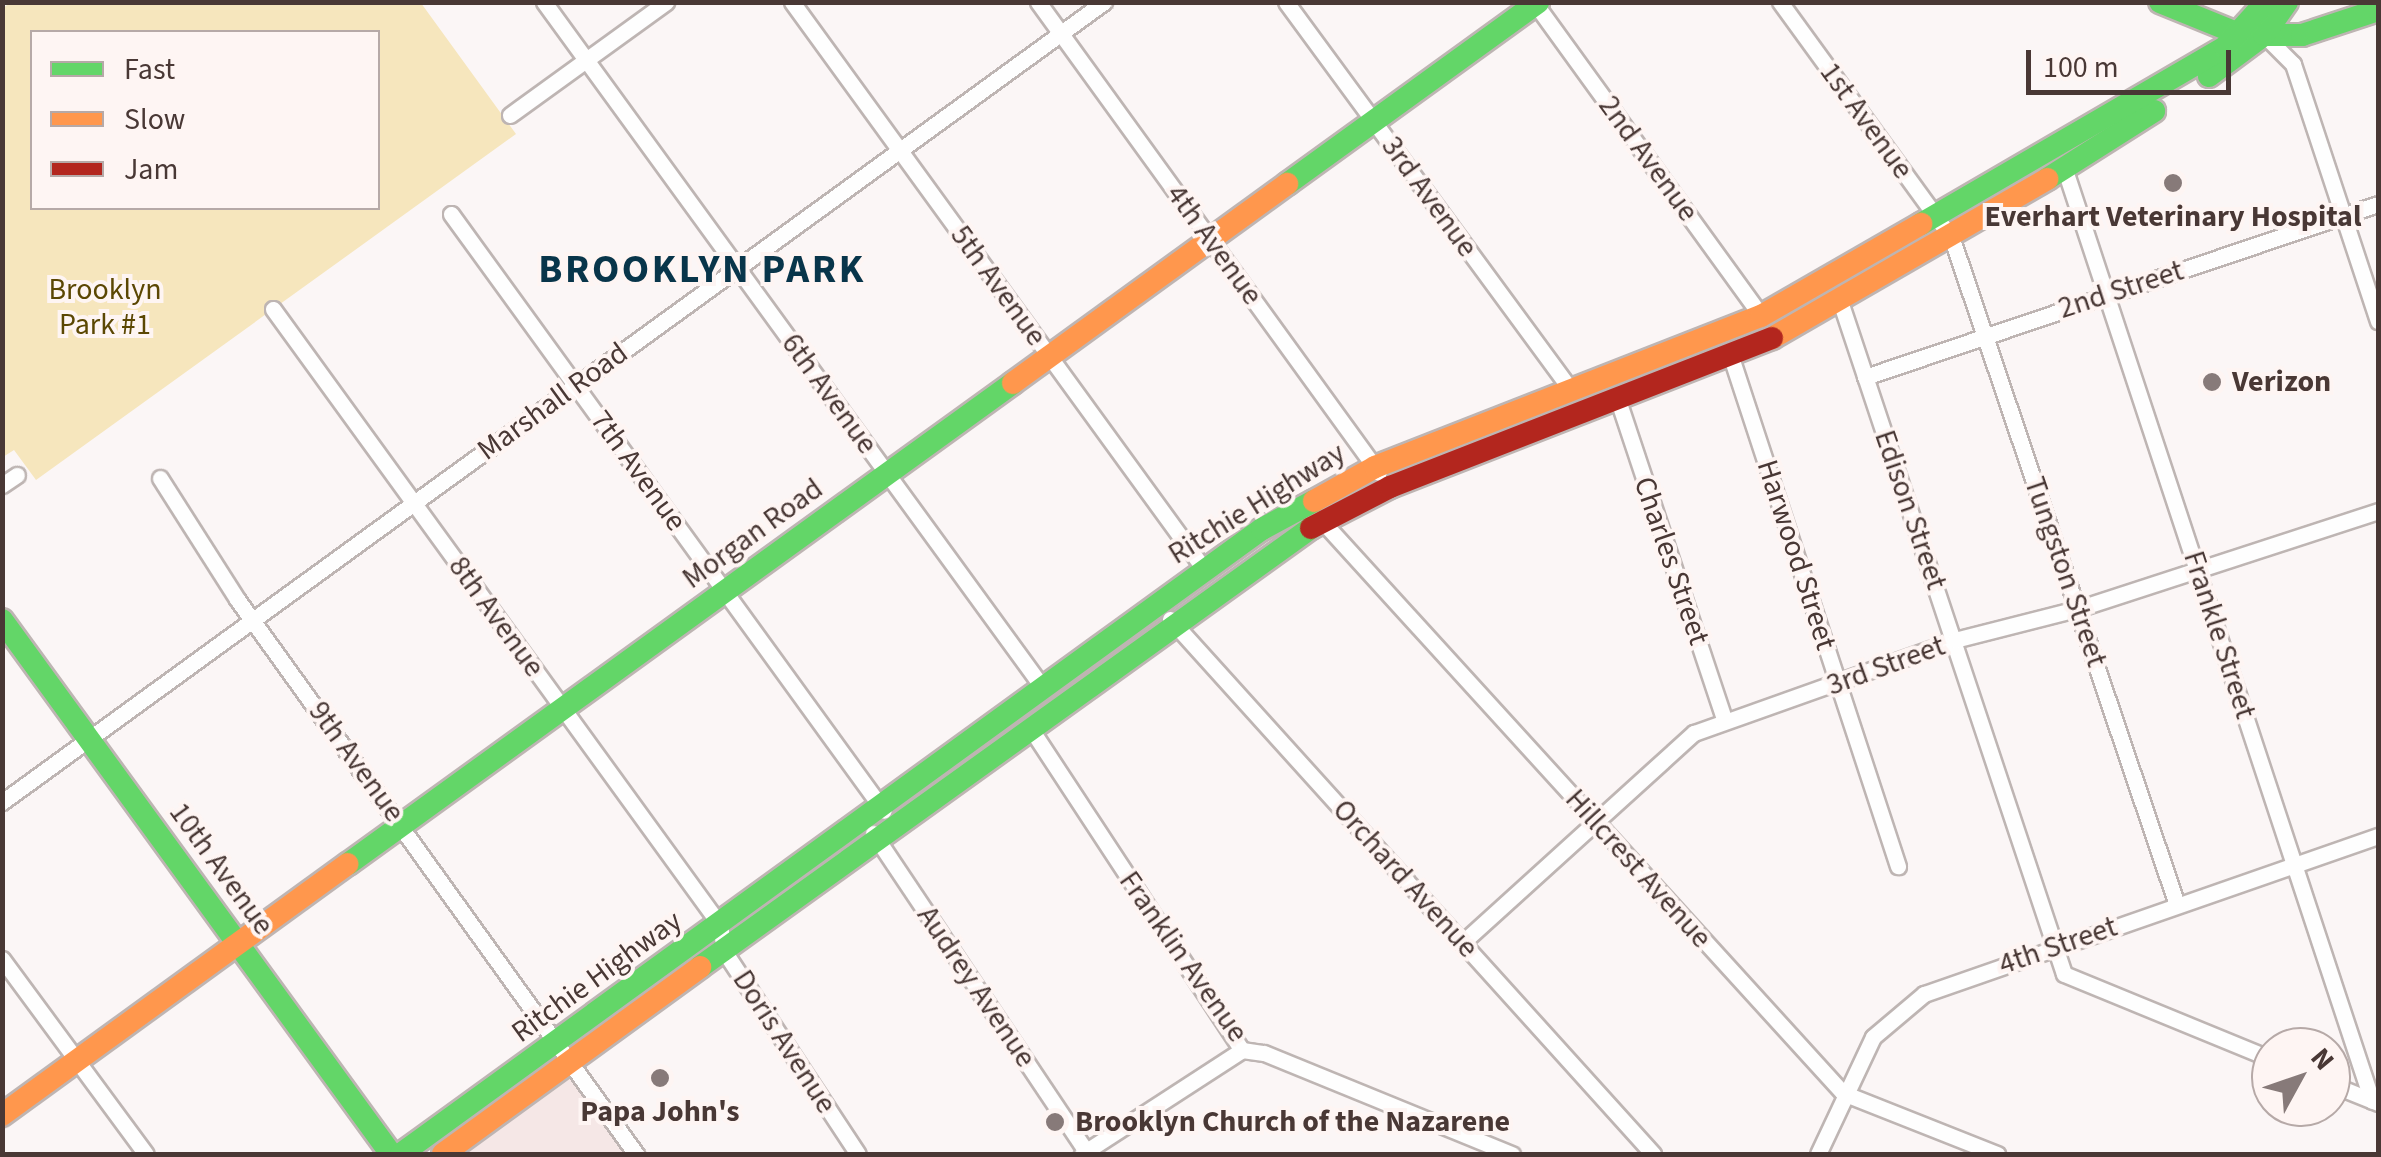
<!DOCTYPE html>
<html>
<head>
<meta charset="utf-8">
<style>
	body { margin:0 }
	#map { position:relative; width:2381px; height:1157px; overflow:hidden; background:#fbf6f6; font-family:"Source Sans 3",sans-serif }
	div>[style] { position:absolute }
	.built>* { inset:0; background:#f5e7e6 }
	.green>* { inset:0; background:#f6e6bd }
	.roads { filter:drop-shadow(2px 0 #beb5b3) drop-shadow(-2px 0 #beb5b3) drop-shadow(0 2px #beb5b3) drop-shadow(0 -2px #beb5b3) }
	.street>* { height:15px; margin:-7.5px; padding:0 7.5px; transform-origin:7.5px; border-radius:7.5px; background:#fefefe }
	.fast>* { height:22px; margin:-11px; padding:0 11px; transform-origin:11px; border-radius:11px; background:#63d668 }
	.slow>* { height:22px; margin:-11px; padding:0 11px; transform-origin:11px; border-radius:11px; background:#ff974d }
	.jam>* { height:22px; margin:-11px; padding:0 11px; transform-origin:11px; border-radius:11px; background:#b3261e }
	.dots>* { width:28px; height:28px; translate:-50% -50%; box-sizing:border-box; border:5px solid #fef5f3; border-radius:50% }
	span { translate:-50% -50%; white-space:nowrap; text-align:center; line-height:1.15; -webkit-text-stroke:8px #fef5f3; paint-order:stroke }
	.street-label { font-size:30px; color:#493835 }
	.poi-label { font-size:30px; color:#493835; font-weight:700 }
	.left { translate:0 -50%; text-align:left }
	.park-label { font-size:30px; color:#5b4703 }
	.district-label { font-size:40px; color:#08354a; font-weight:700; letter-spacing:2.5px }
	.frame { position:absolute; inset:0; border:5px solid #493835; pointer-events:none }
	.legend { position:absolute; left:30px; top:30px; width:350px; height:180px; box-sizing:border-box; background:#fef5f3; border:2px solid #b6a9a7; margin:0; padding:12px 18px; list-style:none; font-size:30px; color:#493835 }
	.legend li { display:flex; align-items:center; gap:20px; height:50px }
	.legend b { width:50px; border:2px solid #b6a9a7 }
	.north { position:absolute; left:2251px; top:1027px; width:100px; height:100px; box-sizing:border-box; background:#fef5f3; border:2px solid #b6a9a7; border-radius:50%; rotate:50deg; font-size:28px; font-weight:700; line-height:40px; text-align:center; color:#493835 }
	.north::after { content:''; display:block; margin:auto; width:35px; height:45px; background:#877a79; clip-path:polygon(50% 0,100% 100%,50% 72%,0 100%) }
	.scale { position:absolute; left:2026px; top:50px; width:205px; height:45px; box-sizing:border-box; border:5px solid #493835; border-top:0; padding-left:12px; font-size:30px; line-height:35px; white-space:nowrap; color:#493835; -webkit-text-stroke:8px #fef5f3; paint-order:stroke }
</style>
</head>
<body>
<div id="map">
	<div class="built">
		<i style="clip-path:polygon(573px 1075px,624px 1154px,463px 1154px)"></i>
	</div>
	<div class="green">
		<i style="clip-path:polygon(evenodd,11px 2px,421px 3px,516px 134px,36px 480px,14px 450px,3px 457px,2px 9px,11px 2px,32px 32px,378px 32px,378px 208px,32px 208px,32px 32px)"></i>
	</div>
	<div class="roads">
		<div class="street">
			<i style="left:544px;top:2px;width:848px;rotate:53.97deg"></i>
			<i style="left:792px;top:2px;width:701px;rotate:54deg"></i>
			<i style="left:1038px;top:2px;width:581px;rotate:54.1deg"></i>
			<i style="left:1286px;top:2px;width:484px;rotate:53.7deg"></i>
			<i style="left:1534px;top:2px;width:387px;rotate:54.1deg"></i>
			<i style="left:1780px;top:2px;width:293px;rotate:54deg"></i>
			<i style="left:1952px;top:239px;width:703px;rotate:71.33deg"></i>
			<i style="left:2264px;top:35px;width:41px;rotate:45deg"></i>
			<i style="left:2293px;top:64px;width:271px;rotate:71.7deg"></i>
			<i style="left:510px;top:115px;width:193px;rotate:-35.9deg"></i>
			<i style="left:2065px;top:170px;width:980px;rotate:71.75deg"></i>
			<i style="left:451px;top:214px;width:737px;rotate:54.05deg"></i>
			<i style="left:1840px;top:301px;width:709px;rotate:71.59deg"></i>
			<i style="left:2064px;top:974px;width:224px;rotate:22.3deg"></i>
			<i style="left:273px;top:309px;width:761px;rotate:54.03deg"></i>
			<i style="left:720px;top:925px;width:26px;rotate:81deg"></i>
			<i style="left:724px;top:951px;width:243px;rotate:56.6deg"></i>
			<i style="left:1731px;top:357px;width:536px;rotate:71.84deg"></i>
			<i style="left:1865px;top:377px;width:541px;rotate:-18.64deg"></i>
			<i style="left:1618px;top:400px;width:338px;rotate:71.6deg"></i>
			<i style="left:160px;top:478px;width:143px;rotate:57.5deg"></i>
			<i style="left:237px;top:599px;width:684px;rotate:54.29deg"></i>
			<i style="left:2px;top:485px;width:18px;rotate:-34deg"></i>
			<i style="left:1322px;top:521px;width:774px;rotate:47.67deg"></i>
			<i style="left:1843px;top:1093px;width:166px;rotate:21.6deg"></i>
			<i style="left:1170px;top:619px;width:721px;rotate:47.92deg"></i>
			<i style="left:1029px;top:726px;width:388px;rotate:56.7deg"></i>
			<i style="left:1242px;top:1050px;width:22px;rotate:8deg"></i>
			<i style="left:1264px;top:1053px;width:268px;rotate:22.2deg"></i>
			<i style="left:2px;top:802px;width:1362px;rotate:-35.98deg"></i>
			<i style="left:873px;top:833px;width:386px;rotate:56.2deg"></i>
			<i style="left:1462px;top:943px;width:313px;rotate:-42.2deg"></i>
			<i style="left:1694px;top:733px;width:277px;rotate:-19.6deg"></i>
			<i style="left:1955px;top:640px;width:126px;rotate:-14.3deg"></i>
			<i style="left:2077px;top:609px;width:317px;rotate:-18deg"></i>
			<i style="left:2px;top:959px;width:242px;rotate:53.6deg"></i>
			<i style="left:2331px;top:1084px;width:51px;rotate:22deg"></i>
			<i style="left:1082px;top:1154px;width:191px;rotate:-33deg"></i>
			<i style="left:1818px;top:1154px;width:129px;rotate:-64.8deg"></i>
			<i style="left:1873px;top:1037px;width:67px;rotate:-40.1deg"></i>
			<i style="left:1924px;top:994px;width:481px;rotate:-19.2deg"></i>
		</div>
		<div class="fast">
			<i style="left:2160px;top:2px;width:85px;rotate:22.1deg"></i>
			<i style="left:2239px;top:34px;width:25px;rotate:2deg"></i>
			<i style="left:2264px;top:35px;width:38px"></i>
			<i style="left:2302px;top:35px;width:80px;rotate:-18.2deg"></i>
			<i style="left:2209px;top:76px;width:69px;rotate:-36.7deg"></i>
			<i style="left:2264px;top:35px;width:40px;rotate:-55.1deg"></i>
			<i style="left:2047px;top:179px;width:127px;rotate:-32.4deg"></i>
			<i style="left:1287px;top:184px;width:310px;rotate:-35.9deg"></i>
			<i style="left:1921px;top:224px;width:352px;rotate:-30.2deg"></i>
			<i style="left:2225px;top:47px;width:61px;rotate:-47.7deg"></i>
			<i style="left:2px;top:620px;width:661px;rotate:53.93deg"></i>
			<i style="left:348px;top:864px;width:821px;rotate:-35.88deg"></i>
			<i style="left:700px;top:967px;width:752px;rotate:-35.7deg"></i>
			<i style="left:401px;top:1154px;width:1064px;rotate:-35.98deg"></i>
			<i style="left:1262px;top:529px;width:59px;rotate:-28.3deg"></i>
		</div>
		<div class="slow">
			<i style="left:1772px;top:338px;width:318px;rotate:-30deg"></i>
			<i style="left:1013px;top:383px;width:339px;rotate:-36deg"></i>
			<i style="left:1314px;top:501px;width:70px;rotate:-29.1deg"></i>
			<i style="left:1375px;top:467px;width:414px;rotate:-21.4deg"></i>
			<i style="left:1761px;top:316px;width:185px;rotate:-29.9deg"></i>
			<i style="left:2px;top:1115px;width:427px;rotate:-36deg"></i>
			<i style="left:443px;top:1154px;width:318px;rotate:-36deg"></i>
		</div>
		<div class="jam">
			<i style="left:1311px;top:528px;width:89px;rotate:-27.4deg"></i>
			<i style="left:1390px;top:487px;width:410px;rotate:-21.3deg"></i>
		</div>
	</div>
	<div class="dots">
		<i style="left:2173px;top:183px;background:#877a79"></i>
		<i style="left:2212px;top:382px;background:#877a79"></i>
		<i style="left:660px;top:1078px;background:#877a79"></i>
		<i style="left:1055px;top:1122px;background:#877a79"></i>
	</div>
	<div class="street-label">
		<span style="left:1866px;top:121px;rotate:54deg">1st Avenue</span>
		<span style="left:1648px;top:159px;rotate:54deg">2nd Avenue</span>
		<span style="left:1429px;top:197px;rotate:54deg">3rd Avenue</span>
		<span style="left:1214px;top:245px;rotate:54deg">4th Avenue</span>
		<span style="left:998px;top:286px;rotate:54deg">5th Avenue</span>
		<span style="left:2121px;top:290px;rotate:-18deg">2nd Street</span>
		<span style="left:829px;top:394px;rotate:54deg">6th Avenue</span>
		<span style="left:553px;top:402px;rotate:-36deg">Marshall Road</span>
		<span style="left:638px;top:471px;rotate:54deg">7th Avenue</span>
		<span style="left:1257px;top:504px;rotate:-32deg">Ritchie Highway</span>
		<span style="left:1910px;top:510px;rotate:71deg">Edison Street</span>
		<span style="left:753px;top:534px;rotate:-36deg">Morgan Road</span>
		<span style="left:1796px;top:555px;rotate:72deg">Harwood Street</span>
		<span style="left:1671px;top:561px;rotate:71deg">Charles Street</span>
		<span style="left:2065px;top:572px;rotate:71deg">Tungston Street</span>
		<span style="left:496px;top:617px;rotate:54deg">8th Avenue</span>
		<span style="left:2219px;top:635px;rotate:72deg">Frankle Street</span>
		<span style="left:1886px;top:666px;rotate:-20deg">3rd Street</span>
		<span style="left:356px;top:762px;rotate:54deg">9th Avenue</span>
		<span style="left:221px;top:869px;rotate:54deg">10th Avenue</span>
		<span style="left:1638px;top:869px;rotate:48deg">Hillcrest Avenue</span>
		<span style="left:1405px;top:879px;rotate:48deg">Orchard Avenue</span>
		<span style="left:2058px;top:946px;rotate:-19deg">4th Street</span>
		<span style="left:1183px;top:957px;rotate:55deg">Franklin Avenue</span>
		<span style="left:597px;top:977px;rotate:-36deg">Ritchie Highway</span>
		<span style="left:976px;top:987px;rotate:56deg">Audrey Avenue</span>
		<span style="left:784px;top:1042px;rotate:57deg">Doris Avenue</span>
	</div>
	<div class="poi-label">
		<span style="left:2173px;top:217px">Everhart Veterinary Hospital</span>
		<span class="left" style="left:2232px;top:382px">Verizon</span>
		<span style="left:660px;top:1112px">Papa John's</span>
		<span class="left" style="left:1075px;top:1122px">Brooklyn Church of the Nazarene</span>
	</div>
	<div class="park-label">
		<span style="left:105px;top:307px">Brooklyn<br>Park #1</span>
	</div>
	<div class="district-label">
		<span style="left:702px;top:270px">BROOKLYN PARK</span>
	</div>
	<div class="frame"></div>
	<ul class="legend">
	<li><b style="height:12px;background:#63d668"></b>Fast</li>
	<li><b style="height:12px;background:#ff974d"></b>Slow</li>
	<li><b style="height:12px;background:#b3261e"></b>Jam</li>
	</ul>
	<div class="north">N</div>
	<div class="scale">100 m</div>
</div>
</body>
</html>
